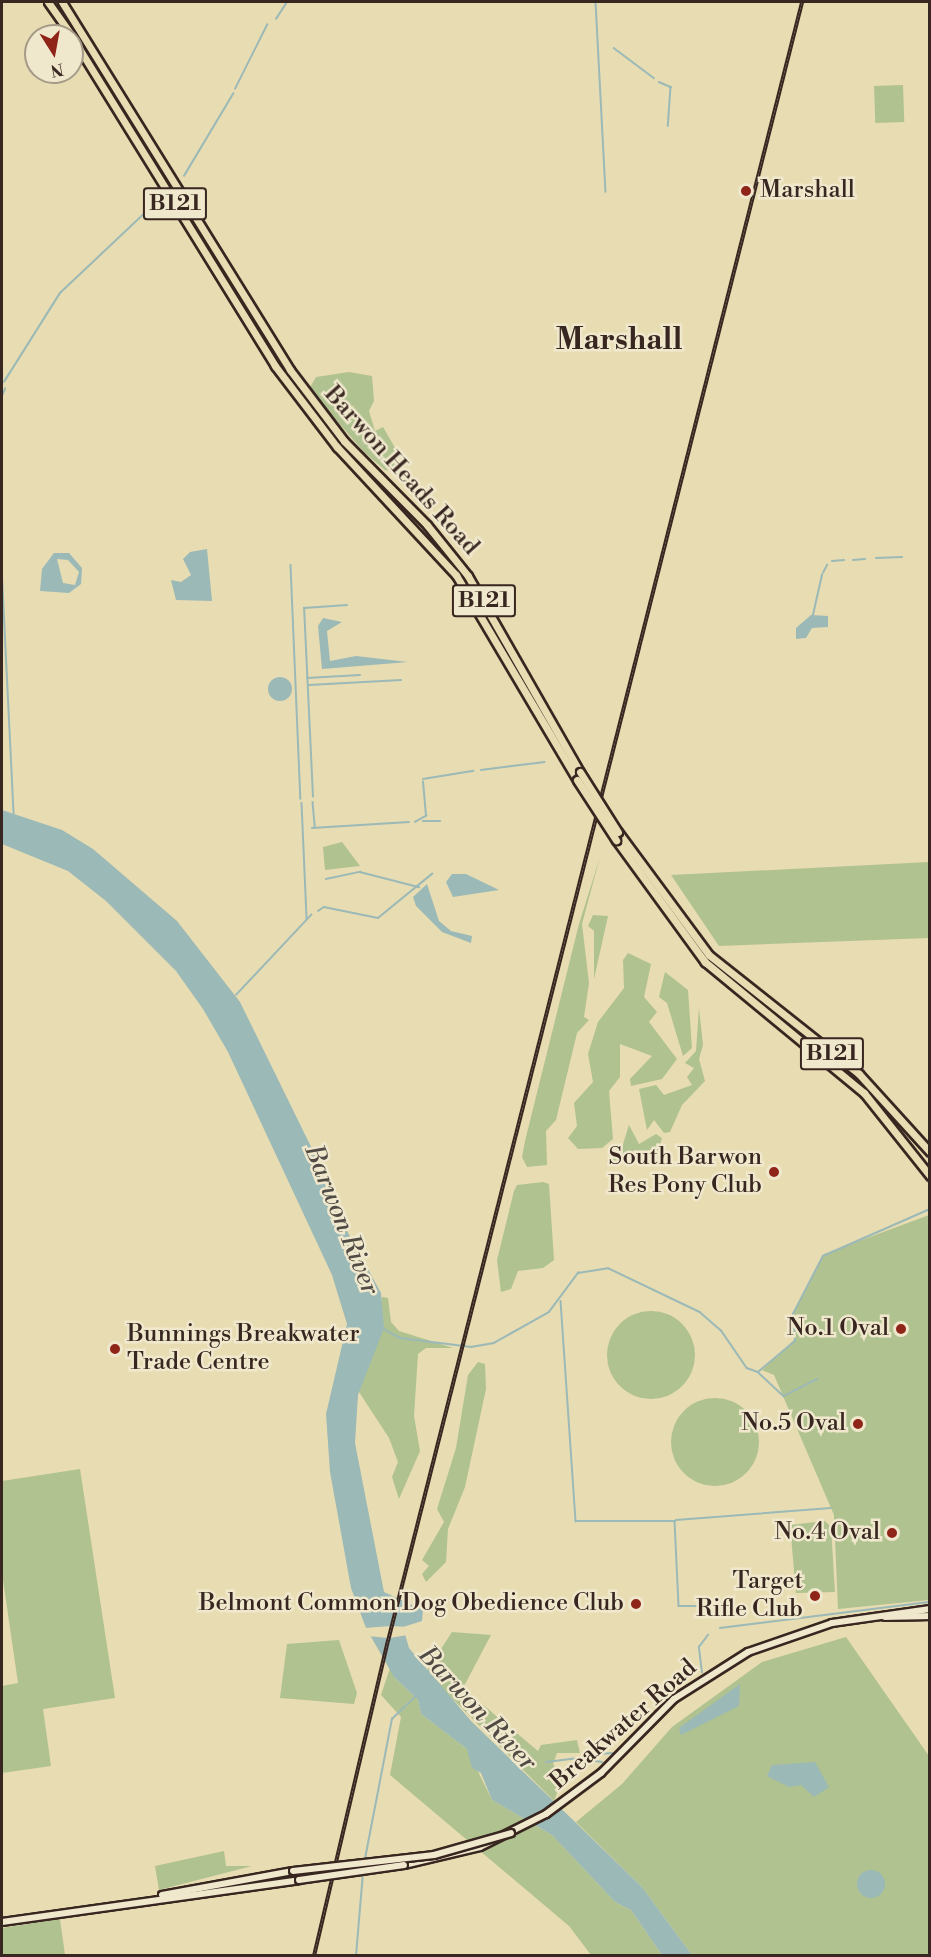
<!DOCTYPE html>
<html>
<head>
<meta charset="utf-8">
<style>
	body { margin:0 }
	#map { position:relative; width:931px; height:1957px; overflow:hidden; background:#e8dcb2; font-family:"Libre Bodoni",serif }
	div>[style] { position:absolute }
	.green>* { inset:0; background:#b0c290; transform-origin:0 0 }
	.round { border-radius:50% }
	.water>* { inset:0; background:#9bb9b6 }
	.pier>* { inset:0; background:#e8dcb2 }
	.stream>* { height:1.5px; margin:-0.75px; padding:0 0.75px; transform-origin:0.75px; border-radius:0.75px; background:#9bb9b6 }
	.roads { filter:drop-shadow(2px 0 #382620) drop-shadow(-2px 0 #382620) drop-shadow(0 2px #382620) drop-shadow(0 -2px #382620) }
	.secondary>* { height:6px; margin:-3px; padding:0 3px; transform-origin:3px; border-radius:3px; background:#f0e8cd }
	.primary>* { height:7px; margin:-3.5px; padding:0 3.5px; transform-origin:3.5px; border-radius:3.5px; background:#e8dcb2 }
	.rail>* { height:4px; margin-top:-2px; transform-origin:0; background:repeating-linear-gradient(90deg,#f0e8cd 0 4.5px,#382620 0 9px); box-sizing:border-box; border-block:2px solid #382620 }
	.bridges { filter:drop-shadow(2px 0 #382620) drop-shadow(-2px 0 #382620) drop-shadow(0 2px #382620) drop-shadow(0 -2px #382620) }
	.secondary-bridge>* { height:6px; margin:-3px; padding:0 3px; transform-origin:3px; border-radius:3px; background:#f0e8cd }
	.primary-bridge>* { height:7px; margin:-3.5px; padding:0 3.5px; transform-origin:3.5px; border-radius:3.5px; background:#e8dcb2 }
	.dots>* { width:16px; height:16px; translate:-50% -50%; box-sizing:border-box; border:3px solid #f0e8cd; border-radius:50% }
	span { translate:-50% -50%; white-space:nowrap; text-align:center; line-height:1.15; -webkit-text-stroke:5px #f0e8cd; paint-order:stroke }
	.shield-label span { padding:2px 4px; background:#f0e8cd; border:2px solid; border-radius:4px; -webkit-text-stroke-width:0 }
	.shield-label { font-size:22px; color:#382620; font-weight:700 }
	.poi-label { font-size:24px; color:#382620 }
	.left { translate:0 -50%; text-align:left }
	.right { translate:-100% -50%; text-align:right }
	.street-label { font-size:24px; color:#382620 }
	.water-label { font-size:26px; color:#514b46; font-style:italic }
	.district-label { font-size:30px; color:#382620; font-weight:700 }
	.frame { position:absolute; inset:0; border:3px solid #382620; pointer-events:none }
	.north { position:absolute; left:24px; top:24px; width:60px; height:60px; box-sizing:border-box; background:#f0e8cd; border:2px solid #a69a88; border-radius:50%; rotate:169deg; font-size:16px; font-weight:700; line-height:24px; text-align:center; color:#382620 }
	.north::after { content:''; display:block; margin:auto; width:21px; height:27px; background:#8f2418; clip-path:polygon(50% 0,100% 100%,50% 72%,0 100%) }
</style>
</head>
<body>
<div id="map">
	<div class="green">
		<i style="left:903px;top:85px;width:37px;height:29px;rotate:88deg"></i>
		<i style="clip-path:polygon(349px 372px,372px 376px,374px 401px,369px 411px,375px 431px,383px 427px,398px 453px,394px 463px,399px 472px,385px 470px,364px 452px,309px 389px,316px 377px)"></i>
		<i style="clip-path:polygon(342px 842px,360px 866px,325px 870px,323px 847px)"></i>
		<i style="clip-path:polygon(600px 857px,582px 924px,589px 983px,584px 1017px,589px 1020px,577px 1033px,556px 1120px,546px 1131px,547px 1165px,527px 1167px,522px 1157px,525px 1141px,579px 924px)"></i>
		<i style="clip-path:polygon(929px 862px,929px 938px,719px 946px,671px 875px)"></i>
		<i style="clip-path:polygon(593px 915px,608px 916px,594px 979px,594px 931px,588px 926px)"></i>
		<i style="clip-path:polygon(628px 953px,651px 964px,644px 997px,657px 1012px,649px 1022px,677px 1059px,662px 1079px,631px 1086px,630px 1079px,652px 1056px,620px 1044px,620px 1077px,609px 1091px,613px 1139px,602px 1148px,578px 1149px,568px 1138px,577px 1126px,574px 1103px,593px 1082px,588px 1054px,598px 1022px,624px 988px,623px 960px)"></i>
		<i style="clip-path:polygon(665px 972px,688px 990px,692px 1048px,683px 1056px,667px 1003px,659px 997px)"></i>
		<i style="clip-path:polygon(699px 1008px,703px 1045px,699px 1059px,705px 1081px,682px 1105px,670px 1132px,664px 1133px,654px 1120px,647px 1130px,639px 1089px,656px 1085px,664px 1095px,692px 1085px,687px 1077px,694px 1068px,685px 1063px,696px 1051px)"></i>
		<i style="clip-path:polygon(629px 1125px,639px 1144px,656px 1134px,662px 1138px,656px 1159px,606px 1161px,623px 1144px)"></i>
		<i style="clip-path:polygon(543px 1182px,549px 1184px,554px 1260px,543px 1268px,518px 1271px,511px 1289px,501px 1292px,497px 1260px,514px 1191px,517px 1185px)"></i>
		<i style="clip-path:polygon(929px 1215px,929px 1600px,838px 1609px,834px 1515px,774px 1375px,762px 1370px,794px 1340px,794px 1313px,824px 1254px)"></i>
		<i style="clip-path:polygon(382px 1297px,388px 1298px,391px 1322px,399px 1331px,453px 1348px,426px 1348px,418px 1354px,414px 1416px,420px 1451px,399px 1499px,392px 1477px,398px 1462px,389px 1438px,359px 1392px,378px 1335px)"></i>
		<i class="round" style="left:607px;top:1311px;width:88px;height:88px"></i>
		<i style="clip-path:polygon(478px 1362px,485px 1364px,486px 1389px,465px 1487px,448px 1529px,446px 1562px,426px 1582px,422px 1574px,429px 1566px,422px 1560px,444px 1522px,437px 1509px,456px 1448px,468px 1375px)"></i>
		<i class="round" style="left:671px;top:1398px;width:88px;height:88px"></i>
		<i style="clip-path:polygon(80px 1469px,115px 1698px,43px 1709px,51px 1766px,2px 1773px,2px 1686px,18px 1683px,2px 1573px,2px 1481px)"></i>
		<i style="clip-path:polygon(825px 1521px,831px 1527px,835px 1592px,796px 1593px,790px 1525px)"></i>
		<i style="clip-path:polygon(452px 1632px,491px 1635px,463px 1688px,538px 1751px,541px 1745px,577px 1740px,580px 1753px,557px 1753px,553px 1764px,563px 1777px,554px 1801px,426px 1672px)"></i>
		<i style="clip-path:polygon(405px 1635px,394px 1677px,418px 1700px,421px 1714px,467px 1749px,492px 1800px,552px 1835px,615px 1902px,631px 1910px,662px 1955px,591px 1955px,569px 1926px,390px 1775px,401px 1717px,381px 1695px,390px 1668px,385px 1659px)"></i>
		<i style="clip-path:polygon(846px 1637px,929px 1756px,929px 1955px,692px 1955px,642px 1887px,576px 1822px,622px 1784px,672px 1727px,762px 1662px)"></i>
		<i style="clip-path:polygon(339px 1640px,357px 1693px,354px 1704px,280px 1698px,287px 1644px)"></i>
		<i style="clip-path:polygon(224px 1851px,226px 1866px,252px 1866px,159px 1890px,155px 1866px)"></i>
		<i style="clip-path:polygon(60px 1919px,65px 1955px,2px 1955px,2px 1928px)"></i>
	</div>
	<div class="water">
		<i style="clip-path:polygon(207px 549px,212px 601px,176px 600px,171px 580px,181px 582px,191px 575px,183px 559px,190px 552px)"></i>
		<i style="clip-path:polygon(evenodd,54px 553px,69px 553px,82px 568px,81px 584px,69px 593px,40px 591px,42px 569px,54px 553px,57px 559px,68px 560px,79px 572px,75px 585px,63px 583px,57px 559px)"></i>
		<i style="clip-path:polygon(811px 615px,828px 616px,828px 627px,812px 628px,806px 638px,796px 639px,796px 628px)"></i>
		<i style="clip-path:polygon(323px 618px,342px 622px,327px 631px,330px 661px,356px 656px,408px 662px,322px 669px,318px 626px)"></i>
		<i class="round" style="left:268px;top:677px;width:24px;height:24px"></i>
		<i style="clip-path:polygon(2px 810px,62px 830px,93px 849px,177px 921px,240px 1002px,318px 1161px,329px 1198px,381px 1293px,384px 1328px,358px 1395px,355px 1443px,384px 1592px,423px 1610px,422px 1621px,403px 1627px,409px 1648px,471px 1721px,642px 1887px,692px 1955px,662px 1955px,631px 1910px,615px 1902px,552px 1835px,492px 1800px,481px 1773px,472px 1768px,467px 1749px,421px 1714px,418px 1700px,394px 1677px,366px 1628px,351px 1588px,330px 1472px,326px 1414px,347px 1324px,332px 1275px,228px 1052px,203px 1009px,176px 971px,106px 901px,68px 871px,2px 844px)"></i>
		<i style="clip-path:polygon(452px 874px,466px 874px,499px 890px,453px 897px,446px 882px)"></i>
		<i style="clip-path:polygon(427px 884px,439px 921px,451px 931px,472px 936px,471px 943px,442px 932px,416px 906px,413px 897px)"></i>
		<i style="clip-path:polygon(740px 1684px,739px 1706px,681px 1735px,679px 1728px)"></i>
		<i style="clip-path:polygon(815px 1762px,829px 1787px,814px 1797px,801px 1785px,789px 1787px,767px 1776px,772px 1765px)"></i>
		<i class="round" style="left:857px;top:1870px;width:28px;height:28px"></i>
	</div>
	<div class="pier">
		<i style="clip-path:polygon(399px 1594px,393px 1626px,407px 1627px,408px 1635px,390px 1638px,384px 1663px,388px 1638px,367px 1636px,364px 1628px,391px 1626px)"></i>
	</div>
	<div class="stream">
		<i style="left:596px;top:2px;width:190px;rotate:87deg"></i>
		<i style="left:276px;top:19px;width:20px;rotate:-57deg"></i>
		<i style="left:614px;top:48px;width:50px;rotate:36.9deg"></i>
		<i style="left:659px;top:82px;width:13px;rotate:23deg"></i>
		<i style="left:671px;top:87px;width:39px;rotate:94deg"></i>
		<i style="left:235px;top:89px;width:72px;rotate:-63.4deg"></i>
		<i style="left:184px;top:176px;width:96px;rotate:-59.1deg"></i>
		<i style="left:4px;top:382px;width:105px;rotate:-57.8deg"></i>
		<i style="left:60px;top:293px;width:144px;rotate:-43.3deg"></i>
		<i style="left:2px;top:396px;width:8px;rotate:-67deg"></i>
		<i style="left:876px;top:558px;width:26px;rotate:-2deg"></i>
		<i style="left:853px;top:560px;width:12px;rotate:-5deg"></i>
		<i style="left:832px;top:561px;width:12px;rotate:-5deg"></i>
		<i style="left:291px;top:565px;width:234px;rotate:87.6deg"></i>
		<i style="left:2px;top:567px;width:247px;rotate:87.2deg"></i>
		<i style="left:823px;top:573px;width:9px;rotate:-63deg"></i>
		<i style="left:813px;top:615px;width:41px;rotate:-77.3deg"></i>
		<i style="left:307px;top:678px;width:53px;rotate:-3.2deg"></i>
		<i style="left:309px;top:685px;width:92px;rotate:-3.1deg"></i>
		<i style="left:481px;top:770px;width:64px;rotate:-7.2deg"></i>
		<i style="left:423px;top:779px;width:51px;rotate:-9.1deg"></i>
		<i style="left:313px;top:797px;width:189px;rotate:-92.7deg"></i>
		<i style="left:304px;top:608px;width:43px;rotate:-4deg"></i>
		<i style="left:313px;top:802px;width:25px;rotate:85deg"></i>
		<i style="left:302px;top:803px;width:116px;rotate:87.5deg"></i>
		<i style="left:423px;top:821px;width:17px"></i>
		<i style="left:415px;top:822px;width:13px;rotate:-29deg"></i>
		<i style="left:426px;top:816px;width:34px;rotate:-95deg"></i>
		<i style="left:312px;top:828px;width:97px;rotate:-3.5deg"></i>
		<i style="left:326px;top:879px;width:35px;rotate:-12deg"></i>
		<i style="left:360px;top:872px;width:61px;rotate:14.3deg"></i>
		<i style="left:318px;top:911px;width:7px;rotate:-34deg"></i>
		<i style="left:324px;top:907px;width:55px;rotate:11.5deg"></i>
		<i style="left:378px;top:918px;width:70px;rotate:-39.2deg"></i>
		<i style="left:236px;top:995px;width:110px;rotate:-46.8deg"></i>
		<i style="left:561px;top:1301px;width:221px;rotate:86.1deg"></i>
		<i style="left:576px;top:1521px;width:99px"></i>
		<i style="left:675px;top:1521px;width:85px;rotate:87.3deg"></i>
		<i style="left:679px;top:1606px;width:47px"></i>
		<i style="left:726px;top:1606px;width:9px;rotate:69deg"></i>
		<i style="left:382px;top:1328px;width:21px;rotate:29deg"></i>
		<i style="left:400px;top:1338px;width:72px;rotate:7.2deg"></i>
		<i style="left:471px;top:1347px;width:23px;rotate:-10deg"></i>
		<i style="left:494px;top:1343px;width:63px;rotate:-29.4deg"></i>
		<i style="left:549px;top:1312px;width:49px;rotate:-53.4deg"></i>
		<i style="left:578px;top:1273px;width:30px;rotate:-9deg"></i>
		<i style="left:608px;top:1268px;width:102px;rotate:25.6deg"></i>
		<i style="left:700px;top:1312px;width:28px;rotate:41deg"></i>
		<i style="left:721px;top:1330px;width:46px;rotate:55.6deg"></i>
		<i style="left:747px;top:1368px;width:12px;rotate:20deg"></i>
		<i style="left:758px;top:1372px;width:48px;rotate:-40deg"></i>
		<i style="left:795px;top:1341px;width:27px;rotate:-94deg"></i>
		<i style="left:793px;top:1314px;width:65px;rotate:-62.7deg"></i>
		<i style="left:823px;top:1256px;width:117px;rotate:-23.7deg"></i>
		<i style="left:759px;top:1373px;width:34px;rotate:43deg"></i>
		<i style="left:784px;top:1396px;width:37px;rotate:-27deg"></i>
		<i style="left:676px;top:1520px;width:155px;rotate:-4.4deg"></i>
		<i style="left:720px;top:1628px;width:212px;rotate:-7.1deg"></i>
		<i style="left:702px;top:1673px;width:26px;rotate:-97deg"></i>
		<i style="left:699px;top:1647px;width:15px;rotate:-53deg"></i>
		<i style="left:600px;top:1754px;width:12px;rotate:-5deg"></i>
		<i style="left:596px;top:1761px;width:6px;rotate:9deg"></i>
		<i style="left:546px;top:1762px;width:39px;rotate:-7deg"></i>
		<i style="left:365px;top:1859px;width:143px;rotate:-79.1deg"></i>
		<i style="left:392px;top:1719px;width:33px;rotate:-44deg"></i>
		<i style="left:356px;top:1956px;width:83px;rotate:-85.2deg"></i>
	</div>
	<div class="roads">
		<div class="secondary">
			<i style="left:885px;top:1617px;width:45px;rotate:-1.3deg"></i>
			<i style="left:404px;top:1865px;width:78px;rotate:-13.3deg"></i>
			<i style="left:480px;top:1847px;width:74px;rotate:-26.6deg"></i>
			<i style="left:546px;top:1814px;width:69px;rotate:-36.7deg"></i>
			<i style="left:601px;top:1773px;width:104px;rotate:-45.4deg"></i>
			<i style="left:674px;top:1699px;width:88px;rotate:-32.4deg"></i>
			<i style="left:748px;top:1652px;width:89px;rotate:-19deg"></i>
			<i style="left:832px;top:1623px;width:99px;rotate:-8.1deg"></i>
			<i style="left:162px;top:1895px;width:133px;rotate:-10.4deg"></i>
			<i style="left:2px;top:1922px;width:300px;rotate:-8deg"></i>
		</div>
		<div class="primary">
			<i style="left:48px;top:2px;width:42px;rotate:54.8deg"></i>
			<i style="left:62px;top:2px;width:433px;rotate:58.2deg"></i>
			<i style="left:290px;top:370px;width:89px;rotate:52.7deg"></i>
			<i style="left:344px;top:441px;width:118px;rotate:45.3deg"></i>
			<i style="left:427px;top:525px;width:65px;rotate:51.2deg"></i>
			<i style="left:468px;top:576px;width:226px;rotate:60.3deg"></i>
			<i style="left:72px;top:37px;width:387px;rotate:58.3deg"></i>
			<i style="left:275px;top:366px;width:102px;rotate:52.6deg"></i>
			<i style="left:337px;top:447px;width:175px;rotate:47.1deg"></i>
			<i style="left:456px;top:575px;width:238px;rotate:59.4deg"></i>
			<i style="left:618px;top:832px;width:153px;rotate:53.5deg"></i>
			<i style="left:709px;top:955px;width:191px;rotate:38.4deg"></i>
			<i style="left:859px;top:1074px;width:105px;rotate:47.7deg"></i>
			<i style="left:616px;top:840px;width:151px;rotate:53.9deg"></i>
			<i style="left:705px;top:962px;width:206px;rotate:39.5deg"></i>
			<i style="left:864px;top:1093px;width:106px;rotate:51.5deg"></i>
		</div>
	</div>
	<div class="rail">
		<i style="left:314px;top:1956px;width:324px;rotate:-76.8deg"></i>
		<i style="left:388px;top:1641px;width:1690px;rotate:-75.82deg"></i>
	</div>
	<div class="bridges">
		<div class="secondary-bridge">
			<i style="left:293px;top:1871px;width:142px;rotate:-6.5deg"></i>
			<i style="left:434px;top:1855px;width:80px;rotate:-15.9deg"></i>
			<i style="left:299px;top:1880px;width:106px;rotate:-8.1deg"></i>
		</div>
		<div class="primary-bridge">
			<i style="left:580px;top:772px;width:71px;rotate:57.7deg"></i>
			<i style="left:577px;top:780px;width:72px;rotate:57deg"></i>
		</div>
	</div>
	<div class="dots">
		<i style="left:746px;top:191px;background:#8f2418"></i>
		<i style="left:774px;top:1172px;background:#8f2418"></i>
		<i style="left:901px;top:1329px;background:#8f2418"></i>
		<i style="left:115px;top:1349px;background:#8f2418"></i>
		<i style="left:858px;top:1424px;background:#8f2418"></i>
		<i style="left:892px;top:1533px;background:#8f2418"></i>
		<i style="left:815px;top:1596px;background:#8f2418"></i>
		<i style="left:636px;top:1604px;background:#8f2418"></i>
	</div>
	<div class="shield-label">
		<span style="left:175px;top:204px">B121</span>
		<span style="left:484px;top:601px">B121</span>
		<span style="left:832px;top:1054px">B121</span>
	</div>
	<div class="poi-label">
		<span class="left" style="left:760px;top:191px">Marshall</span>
		<span class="right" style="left:762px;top:1172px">South Barwon<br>Res Pony Club</span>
		<span class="right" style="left:889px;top:1329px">No.1 Oval</span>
		<span class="left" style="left:127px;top:1349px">Bunnings Breakwater<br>Trade Centre</span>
		<span class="right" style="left:846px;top:1424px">No.5 Oval</span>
		<span class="right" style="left:880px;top:1533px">No.4 Oval</span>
		<span class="right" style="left:803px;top:1596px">Target<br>Rifle Club</span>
		<span class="right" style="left:624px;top:1604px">Belmont Common Dog Obedience Club</span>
	</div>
	<div class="street-label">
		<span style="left:401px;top:471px;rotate:48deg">Barwon Heads Road</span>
		<span style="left:624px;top:1725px;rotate:-41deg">Breakwater Road</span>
	</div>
	<div class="water-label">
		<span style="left:341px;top:1220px;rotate:68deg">Barwon River</span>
		<span style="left:477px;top:1709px;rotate:47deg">Barwon River</span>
	</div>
	<div class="district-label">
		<span style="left:619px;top:340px">Marshall</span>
	</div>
	<div class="frame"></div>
	<div class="north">N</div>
</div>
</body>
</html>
